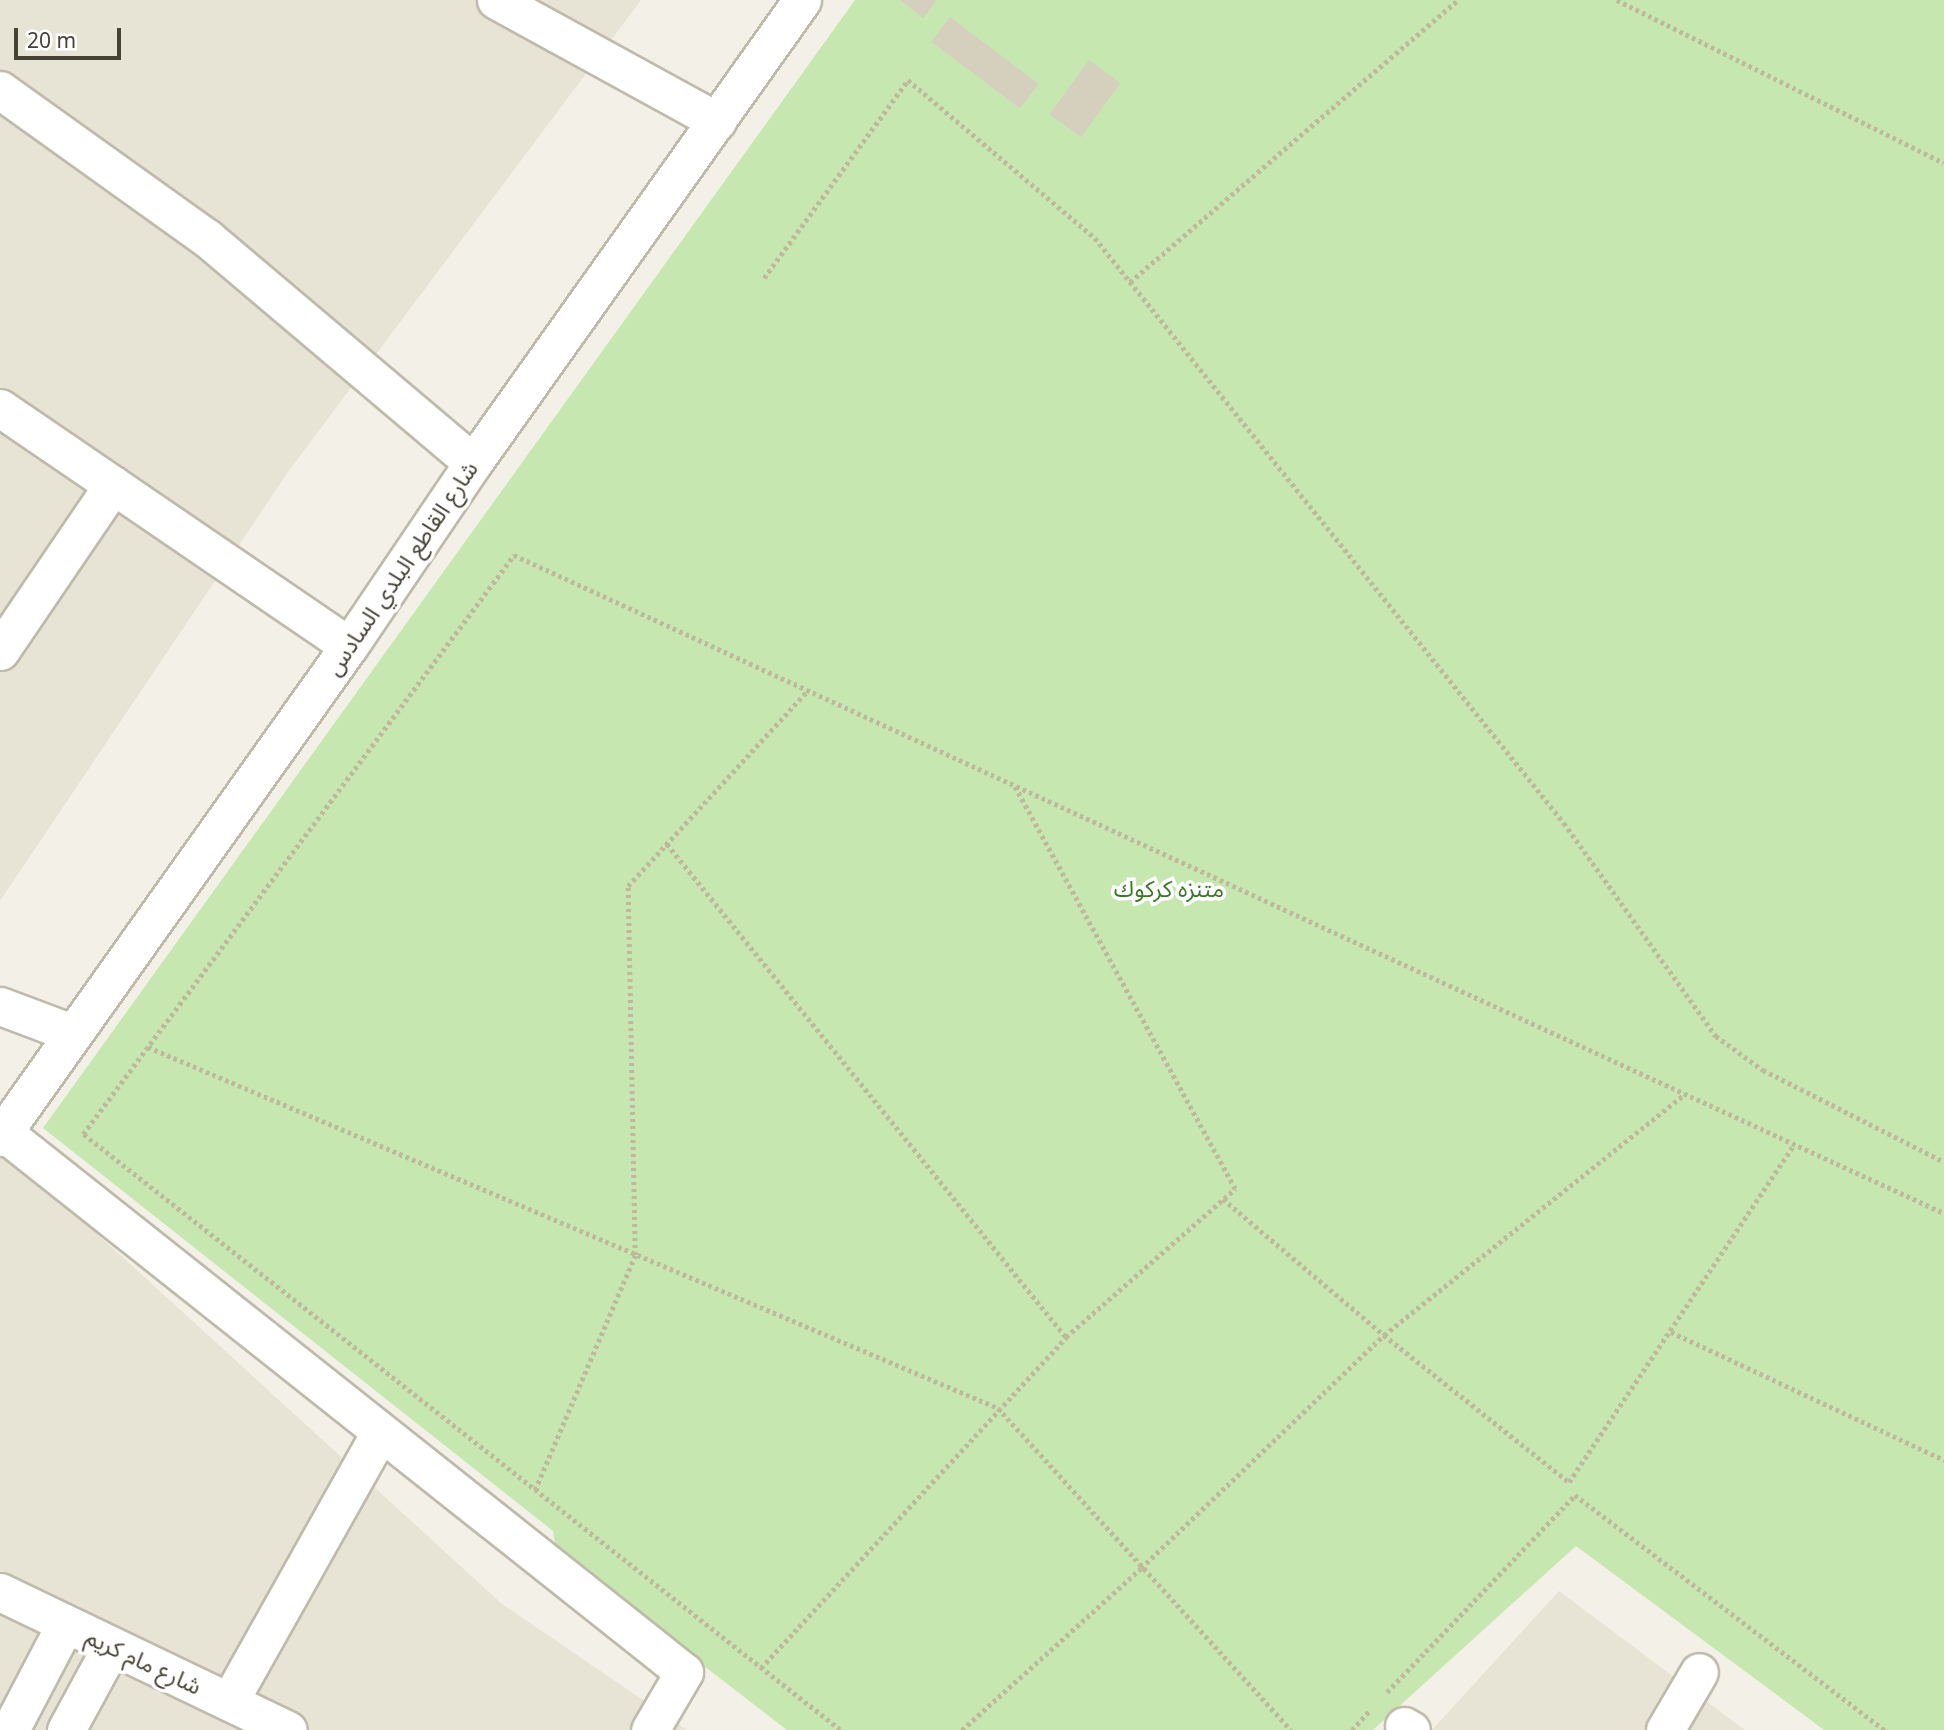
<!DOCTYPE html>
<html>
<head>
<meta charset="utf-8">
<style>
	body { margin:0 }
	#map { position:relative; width:1944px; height:1730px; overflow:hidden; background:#f3f1e7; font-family:"Noto Sans","Noto Sans Arabic",sans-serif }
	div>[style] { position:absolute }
	.residential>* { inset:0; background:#e7e4d5 }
	.green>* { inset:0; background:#c7e7b0 }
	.building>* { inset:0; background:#d5cfbd; transform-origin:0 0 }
	.path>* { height:4.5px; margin-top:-2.25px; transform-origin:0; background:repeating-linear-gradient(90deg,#c0b89b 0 3.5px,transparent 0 7px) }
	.roads { filter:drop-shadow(2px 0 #bfbaaa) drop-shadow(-2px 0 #bfbaaa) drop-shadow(0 2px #bfbaaa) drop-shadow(0 -2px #bfbaaa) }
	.street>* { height:37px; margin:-18.5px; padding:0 18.5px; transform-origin:18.5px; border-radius:18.5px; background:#fff }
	span { translate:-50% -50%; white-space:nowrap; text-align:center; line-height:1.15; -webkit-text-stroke:7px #fff; paint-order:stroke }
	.street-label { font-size:23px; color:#464236 }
	.park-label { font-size:23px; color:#3c782a }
	.scale { position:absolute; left:14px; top:28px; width:107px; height:32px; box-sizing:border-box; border:4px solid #464236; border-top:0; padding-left:9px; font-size:21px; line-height:24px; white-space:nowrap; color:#464236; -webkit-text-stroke:5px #fff; paint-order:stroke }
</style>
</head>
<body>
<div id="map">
	<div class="residential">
		<i style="clip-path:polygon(0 0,641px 0,288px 472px,0 901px)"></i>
		<i style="clip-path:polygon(0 1145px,502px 1604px,687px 1730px,0 1730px)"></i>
		<i style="clip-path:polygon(1559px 1591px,1745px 1730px,1432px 1730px)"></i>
	</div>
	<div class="green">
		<i style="clip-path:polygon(855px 0,1944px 0,1944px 1730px,1824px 1730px,1576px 1546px,1373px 1730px,787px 1730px,556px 1552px,553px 1531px,43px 1128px)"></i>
	</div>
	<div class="building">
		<i style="clip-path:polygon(900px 0,934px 0,936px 1px,923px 18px)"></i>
		<i style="left:950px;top:17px;width:111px;height:31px;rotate:37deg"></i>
		<i style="left:1089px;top:60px;width:39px;height:67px;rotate:36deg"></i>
	</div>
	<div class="path">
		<i style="left:1617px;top:0;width:365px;rotate:26.5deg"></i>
		<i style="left:764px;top:278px;width:245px;rotate:-54deg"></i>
		<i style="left:908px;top:80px;width:245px;rotate:40.2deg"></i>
		<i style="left:1095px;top:238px;width:750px;rotate:51.28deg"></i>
		<i style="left:1564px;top:823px;width:262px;rotate:54.5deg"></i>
		<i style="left:1716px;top:1036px;width:58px;rotate:35.9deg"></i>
		<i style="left:1763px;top:1070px;width:203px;rotate:26.9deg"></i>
		<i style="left:1130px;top:282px;width:433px;rotate:-40.7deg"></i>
		<i style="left:667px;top:844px;width:634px;rotate:51.02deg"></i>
		<i style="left:148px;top:1047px;width:923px;rotate:23.01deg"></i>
		<i style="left:998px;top:1408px;width:435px;rotate:47.7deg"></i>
		<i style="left:1223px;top:1199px;width:211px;rotate:40.2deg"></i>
		<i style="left:1384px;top:1335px;width:236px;rotate:38.5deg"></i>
		<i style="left:1569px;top:1482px;width:406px;rotate:-56.3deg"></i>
		<i style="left:1671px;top:1332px;width:302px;rotate:25.1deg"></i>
		<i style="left:535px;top:1490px;width:255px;rotate:-66.9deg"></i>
		<i style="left:635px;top:1255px;width:369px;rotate:-91.1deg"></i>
		<i style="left:628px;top:886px;width:266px;rotate:-47.4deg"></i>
		<i style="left:761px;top:1668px;width:450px;rotate:-47.3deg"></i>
		<i style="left:1066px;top:1337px;width:225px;rotate:-41.2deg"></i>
		<i style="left:1235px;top:1189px;width:462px;rotate:-118.7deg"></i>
		<i style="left:1387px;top:1692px;width:272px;rotate:-46.3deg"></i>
		<i style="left:1575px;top:1495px;width:389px;rotate:37.2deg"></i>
		<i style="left:840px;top:1730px;width:963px;rotate:-141.79deg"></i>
		<i style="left:83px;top:1134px;width:722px;rotate:-53.34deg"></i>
		<i style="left:514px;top:555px;width:1574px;rotate:24.71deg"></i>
		<i style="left:962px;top:1730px;width:241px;rotate:-42.1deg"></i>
		<i style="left:1141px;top:1568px;width:337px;rotate:-43.8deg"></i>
		<i style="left:1384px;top:1335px;width:386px;rotate:-38.7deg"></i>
		<i style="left:1352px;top:1730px;width:25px;rotate:-48deg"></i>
	</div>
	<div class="roads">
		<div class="street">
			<i style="left:496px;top:0;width:252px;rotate:28.7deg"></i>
			<i style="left:0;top:90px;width:254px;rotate:35.6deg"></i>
			<i style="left:207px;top:238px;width:348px;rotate:40.2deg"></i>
			<i style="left:0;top:408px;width:422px;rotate:34.3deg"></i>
			<i style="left:0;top:651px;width:201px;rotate:-55.8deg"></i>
			<i style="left:0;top:1006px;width:77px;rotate:20.6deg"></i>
			<i style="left:3px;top:1132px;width:869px;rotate:38.41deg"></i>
			<i style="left:684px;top:1672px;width:67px;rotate:120.4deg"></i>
			<i style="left:0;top:1137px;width:602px;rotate:-54.6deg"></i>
			<i style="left:349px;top:646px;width:221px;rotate:-55.9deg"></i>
			<i style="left:473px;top:463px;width:568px;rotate:-54.6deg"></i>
			<i style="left:0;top:1592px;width:319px;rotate:25.6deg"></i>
			<i style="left:230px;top:1700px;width:306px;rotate:-60.7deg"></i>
			<i style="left:1404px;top:1726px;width:8px;rotate:30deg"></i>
			<i style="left:10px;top:1730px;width:119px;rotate:-62.4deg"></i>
			<i style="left:66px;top:1730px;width:94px;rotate:-61.5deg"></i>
			<i style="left:1665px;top:1730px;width:67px;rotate:-59.6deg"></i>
		</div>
	</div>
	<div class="street-label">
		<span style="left:401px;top:568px;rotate:-56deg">شارع القاطع البلدي السادس</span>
		<span style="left:144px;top:1661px;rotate:25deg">شارع مام كريم</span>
	</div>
	<div class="park-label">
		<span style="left:1169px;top:888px">متنزه كركوك</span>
	</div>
	<div class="scale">20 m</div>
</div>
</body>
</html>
